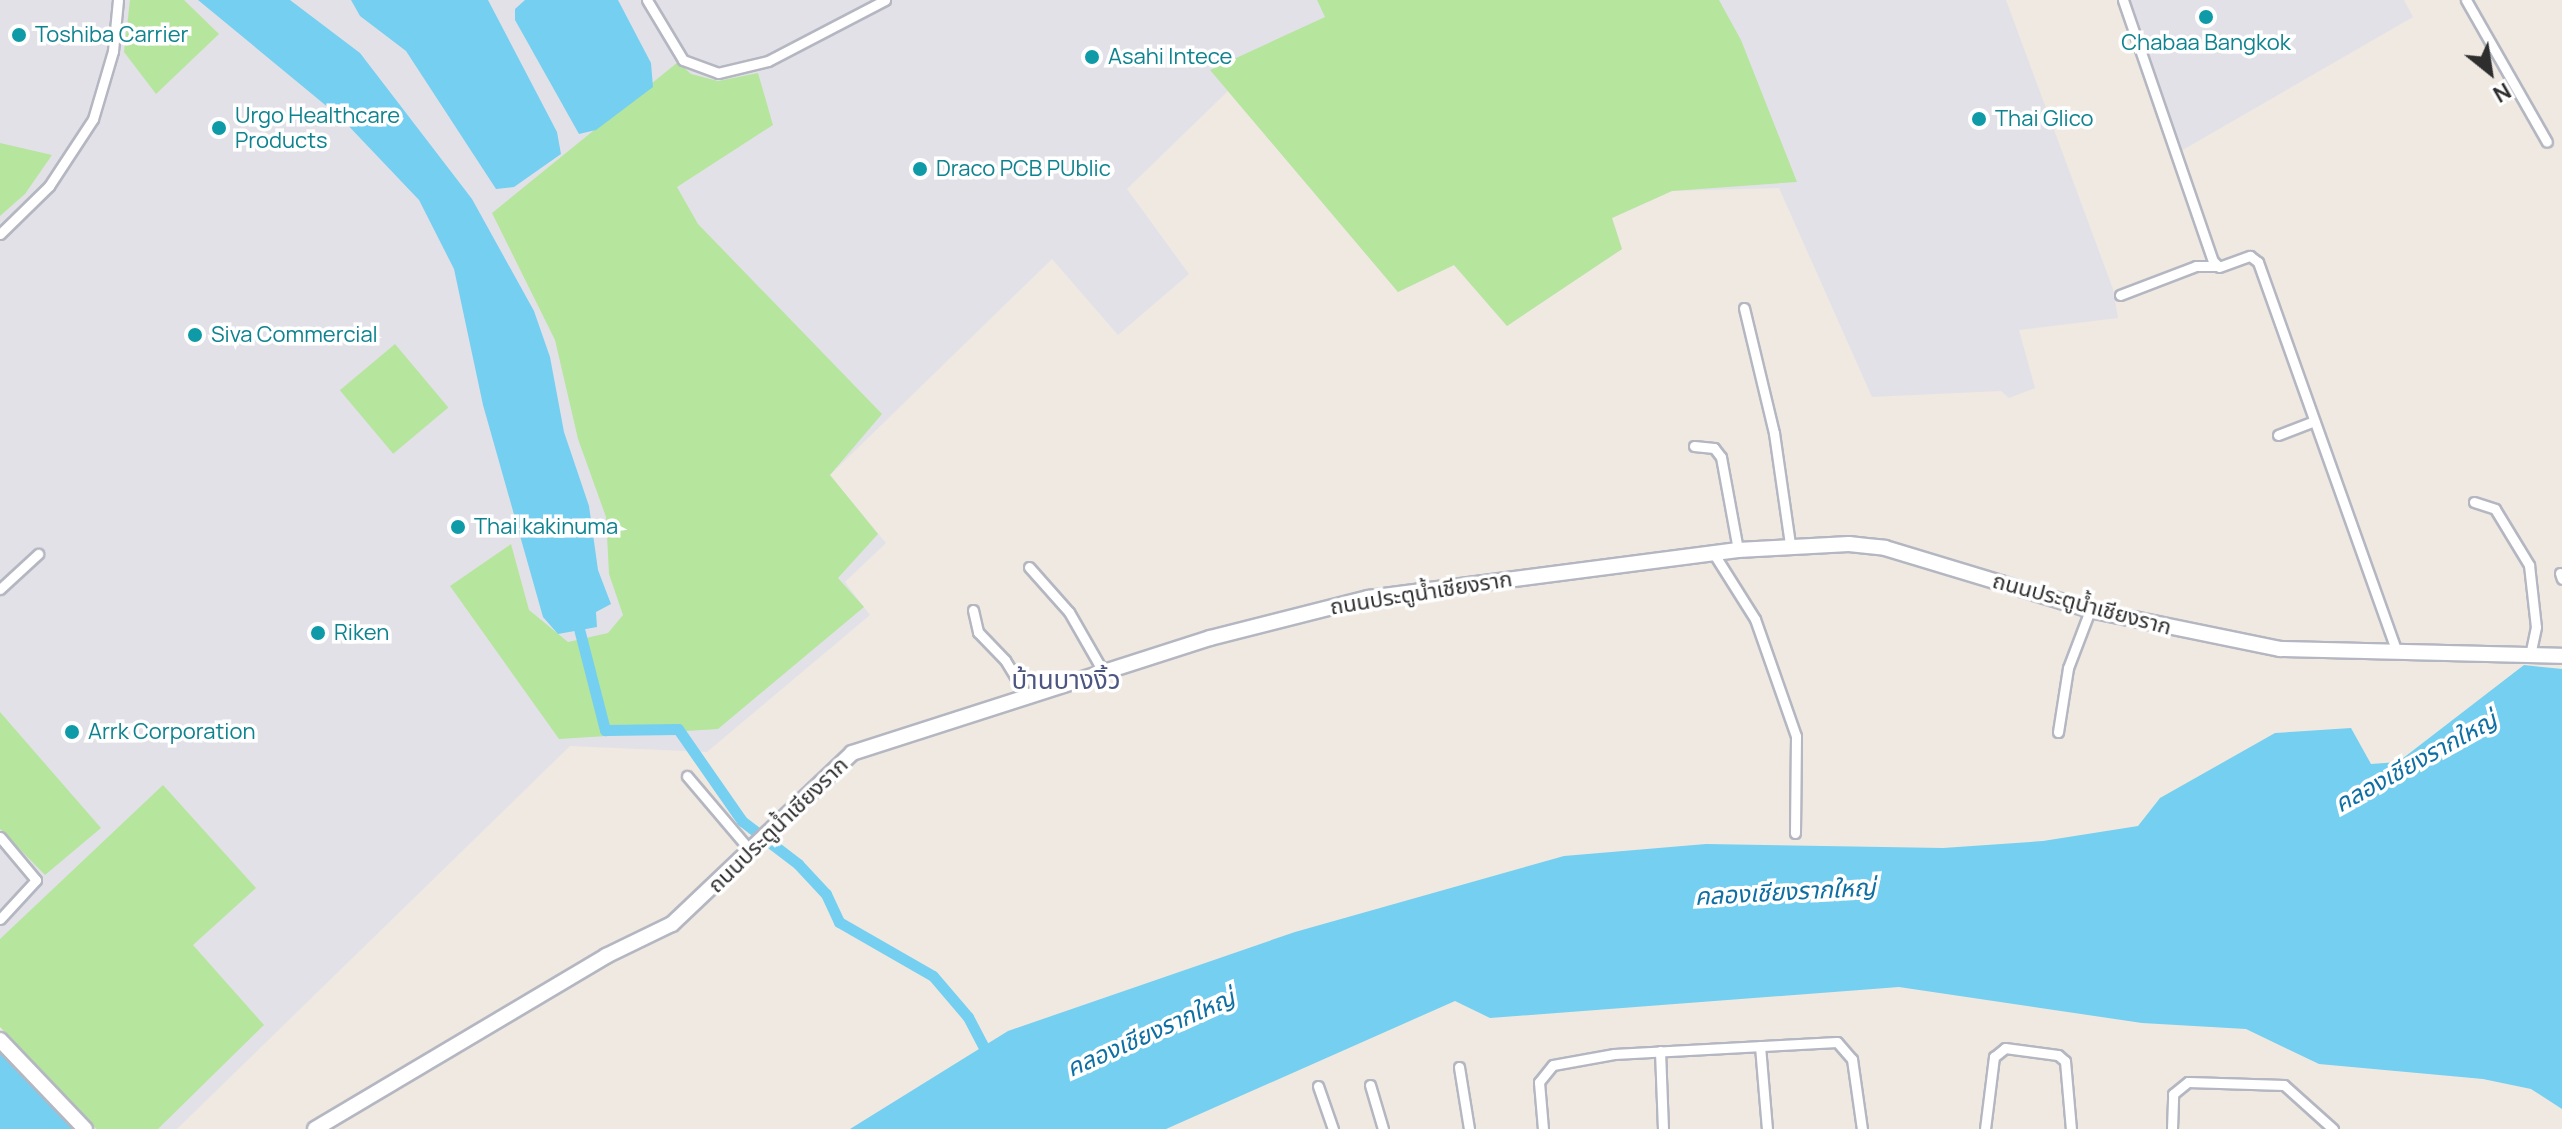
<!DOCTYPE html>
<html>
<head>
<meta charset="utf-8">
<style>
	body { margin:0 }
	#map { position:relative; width:2562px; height:1129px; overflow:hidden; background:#efe9e1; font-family:Manrope,"Noto Sans Thai",sans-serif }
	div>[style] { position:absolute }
	.industrial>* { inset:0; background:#e3e1e8 }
	.green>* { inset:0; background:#b6e59e; transform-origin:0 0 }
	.water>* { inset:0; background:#75cff0 }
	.canal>* { height:11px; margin:-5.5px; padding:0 5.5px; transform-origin:5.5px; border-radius:5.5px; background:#75cff0 }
	.roads { filter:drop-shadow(2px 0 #b4b7c1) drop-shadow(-2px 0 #b4b7c1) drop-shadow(0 2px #b4b7c1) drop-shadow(0 -2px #b4b7c1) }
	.street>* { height:9px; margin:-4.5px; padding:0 4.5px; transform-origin:4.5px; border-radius:4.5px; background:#fff }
	.secondary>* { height:14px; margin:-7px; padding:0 7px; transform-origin:7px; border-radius:7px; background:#fff }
	.dots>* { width:22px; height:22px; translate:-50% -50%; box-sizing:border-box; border:4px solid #fff; border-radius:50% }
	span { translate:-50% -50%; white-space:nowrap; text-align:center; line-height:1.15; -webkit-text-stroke:7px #fff; paint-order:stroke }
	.culture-label { font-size:22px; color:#0d838f }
	.left { translate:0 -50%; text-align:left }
	.street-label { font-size:22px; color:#2e2e2e }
	.water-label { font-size:24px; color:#0d6fa3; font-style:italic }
	.quarter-label { font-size:26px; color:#4d5680 }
	.north { position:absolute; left:2450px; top:32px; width:80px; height:80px; -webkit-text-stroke:6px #fff; paint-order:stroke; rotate:150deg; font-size:22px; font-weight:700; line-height:32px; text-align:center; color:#2e2e2e }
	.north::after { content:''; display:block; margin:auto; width:28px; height:36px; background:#2e2e2e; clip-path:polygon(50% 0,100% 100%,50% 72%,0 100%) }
</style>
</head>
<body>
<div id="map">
	<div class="industrial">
		<i style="clip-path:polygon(0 0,2006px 0,2113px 289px,2118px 318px,2019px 330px,2035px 388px,2009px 398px,2001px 391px,1872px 397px,1779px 188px,1672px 191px,1612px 218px,1622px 249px,1507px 326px,1454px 265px,1398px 292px,1228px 91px,1127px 189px,1189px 274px,1118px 335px,1052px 259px,830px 475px,886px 543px,845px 582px,870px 615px,707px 752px,570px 746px,177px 1129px,96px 1129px,0 1027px)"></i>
		<i style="clip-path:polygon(2117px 0,2404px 0,2413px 17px,2174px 155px)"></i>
	</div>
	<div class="green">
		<i style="clip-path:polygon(130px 0,184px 0,219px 34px,156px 94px,124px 52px)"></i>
		<i style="clip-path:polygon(1317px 0,1719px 0,1741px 40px,1797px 182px,1672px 191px,1612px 218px,1622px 249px,1507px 326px,1454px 265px,1398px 292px,1210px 70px,1325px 17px)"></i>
		<i style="clip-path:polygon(678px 62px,691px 74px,718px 81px,758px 73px,773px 125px,677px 187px,698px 224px,882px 414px,830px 475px,878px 534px,838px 578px,864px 607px,718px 729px,559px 739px,450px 586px,511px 544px,529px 610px,568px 642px,608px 633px,623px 615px,609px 574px,606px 517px,578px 439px,555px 340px,492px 213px)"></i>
		<i style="clip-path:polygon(0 143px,52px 155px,25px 194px,0 216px)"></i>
		<i style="left:395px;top:344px;width:83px;height:72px;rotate:50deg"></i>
		<i style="clip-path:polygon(0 712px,101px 828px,45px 875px,0 829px)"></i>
		<i style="clip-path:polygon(163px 785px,256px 888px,193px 945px,264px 1025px,158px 1129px,96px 1129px,0 1027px,0 939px)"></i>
	</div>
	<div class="water">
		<i style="clip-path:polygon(198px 0,290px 0,360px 53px,472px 199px,534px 311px,550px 357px,564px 432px,589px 506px,598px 570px,611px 604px,596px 612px,597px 627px,558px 634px,543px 617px,483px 405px,454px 269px,419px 200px,341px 118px)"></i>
		<i style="clip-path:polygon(351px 0,488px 0,557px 132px,561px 154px,514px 187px,496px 189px,406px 51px,360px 16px)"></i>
		<i style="clip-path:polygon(525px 0,618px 0,651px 63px,653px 87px,596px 130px,579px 134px,515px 20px,515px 9px)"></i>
		<i style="clip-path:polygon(2524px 665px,2562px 669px,2562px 1109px,2531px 1089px,2483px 1079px,2319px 1064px,2246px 1029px,2142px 1023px,1899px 987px,1490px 1018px,1455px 1001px,1166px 1129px,850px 1129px,1008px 1031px,1295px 932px,1564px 856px,1706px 844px,1943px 848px,2043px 841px,2138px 826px,2160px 798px,2275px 733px,2351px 728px,2371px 764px,2398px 762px)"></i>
		<i style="clip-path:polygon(0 1049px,77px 1129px,0 1129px)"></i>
	</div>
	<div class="canal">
		<i style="left:576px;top:617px;width:117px;rotate:75.6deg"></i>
		<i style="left:605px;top:730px;width:73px;rotate:-0.8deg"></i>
		<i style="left:678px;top:729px;width:112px;rotate:55.2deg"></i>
		<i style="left:742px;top:821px;width:71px;rotate:37.5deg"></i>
		<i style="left:798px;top:864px;width:41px;rotate:47deg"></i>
		<i style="left:826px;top:894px;width:31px;rotate:65deg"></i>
		<i style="left:839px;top:922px;width:108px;rotate:29.9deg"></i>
		<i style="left:933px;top:976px;width:54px;rotate:49.5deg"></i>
		<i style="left:968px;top:1017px;width:47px;rotate:62.4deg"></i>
	</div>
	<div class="roads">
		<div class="street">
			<i style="left:647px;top:0;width:70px;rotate:59deg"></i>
			<i style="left:683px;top:60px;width:37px;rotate:20deg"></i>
			<i style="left:718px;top:73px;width:51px;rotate:-13.5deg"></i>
			<i style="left:768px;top:61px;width:132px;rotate:-27.5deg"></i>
			<i style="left:2123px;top:0;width:276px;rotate:71deg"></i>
			<i style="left:2213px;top:261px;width:8px;rotate:45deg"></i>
			<i style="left:2219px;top:267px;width:33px;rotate:-20deg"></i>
			<i style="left:2250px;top:256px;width:10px;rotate:37deg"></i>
			<i style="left:2258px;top:262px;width:414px;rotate:70.4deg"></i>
			<i style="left:2466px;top:0;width:163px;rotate:60.3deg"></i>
			<i style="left:0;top:234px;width:69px;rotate:-44.4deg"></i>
			<i style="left:49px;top:186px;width:80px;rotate:-56.7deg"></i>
			<i style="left:93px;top:119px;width:71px;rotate:-73.6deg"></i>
			<i style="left:113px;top:51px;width:51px;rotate:-84.4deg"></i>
			<i style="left:2120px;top:295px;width:81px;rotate:-20.9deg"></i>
			<i style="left:2196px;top:266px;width:20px"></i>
			<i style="left:1744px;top:308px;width:129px;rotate:76.5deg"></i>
			<i style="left:1774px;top:433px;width:112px;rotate:81.8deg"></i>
			<i style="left:2278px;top:435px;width:39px;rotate:-21deg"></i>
			<i style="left:1694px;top:446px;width:20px;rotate:6deg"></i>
			<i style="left:1714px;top:448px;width:11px;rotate:52deg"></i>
			<i style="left:1721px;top:457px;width:95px;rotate:79.6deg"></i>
			<i style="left:2474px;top:502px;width:22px;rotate:18deg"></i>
			<i style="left:2495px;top:509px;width:66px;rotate:58.7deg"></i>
			<i style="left:2529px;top:565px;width:62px;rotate:83.6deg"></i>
			<i style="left:2536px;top:627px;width:29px;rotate:102deg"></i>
			<i style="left:1714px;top:554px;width:77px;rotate:57.8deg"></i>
			<i style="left:1755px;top:619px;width:124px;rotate:70.7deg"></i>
			<i style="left:1796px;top:736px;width:97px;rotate:90.6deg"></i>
			<i style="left:1029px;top:567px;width:60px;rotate:48.4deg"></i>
			<i style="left:1069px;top:612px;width:70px;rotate:60.2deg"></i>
			<i style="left:2560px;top:573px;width:6px;rotate:72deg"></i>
			<i style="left:0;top:589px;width:52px;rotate:-42.6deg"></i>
			<i style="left:973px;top:610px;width:23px;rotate:77deg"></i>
			<i style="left:978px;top:632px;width:39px;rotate:46deg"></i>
			<i style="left:1005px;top:660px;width:42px;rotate:58.6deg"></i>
			<i style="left:2058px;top:732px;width:65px;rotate:-81.1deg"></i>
			<i style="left:2068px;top:668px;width:62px;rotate:-69.2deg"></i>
			<i style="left:687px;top:776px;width:96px;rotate:49.7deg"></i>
			<i style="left:0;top:837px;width:56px;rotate:50.1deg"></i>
			<i style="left:36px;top:880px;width:53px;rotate:132.7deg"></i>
			<i style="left:1760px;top:1046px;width:83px;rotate:85.2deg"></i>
			<i style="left:1660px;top:1051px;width:78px;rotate:87.8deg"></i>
			<i style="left:1459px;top:1067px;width:63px;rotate:80.8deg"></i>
			<i style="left:1370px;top:1085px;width:46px;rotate:73.5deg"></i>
			<i style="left:1318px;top:1086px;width:46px;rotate:70.8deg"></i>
			<i style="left:1543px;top:1129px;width:47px;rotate:-94.9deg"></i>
			<i style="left:1539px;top:1082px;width:22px;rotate:-51deg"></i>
			<i style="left:1553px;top:1065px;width:62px;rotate:-10.2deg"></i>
			<i style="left:1614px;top:1054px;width:223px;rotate:-3.1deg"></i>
			<i style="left:1837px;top:1042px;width:23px;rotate:49deg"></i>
			<i style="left:1852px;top:1059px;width:71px;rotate:81.9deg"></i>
			<i style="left:1985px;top:1129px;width:73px;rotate:-82.9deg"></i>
			<i style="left:1994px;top:1057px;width:14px;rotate:-39deg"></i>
			<i style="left:2005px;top:1048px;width:53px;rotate:7.5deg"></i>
			<i style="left:2058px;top:1055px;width:9px;rotate:41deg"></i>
			<i style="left:2065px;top:1061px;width:68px;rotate:85deg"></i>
			<i style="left:2172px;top:1129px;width:35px;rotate:-88deg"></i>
			<i style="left:2173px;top:1094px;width:19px;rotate:-39deg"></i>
			<i style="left:2188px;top:1082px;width:96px;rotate:1.8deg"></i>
			<i style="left:2284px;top:1085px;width:66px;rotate:41.9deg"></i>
		</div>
		<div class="secondary">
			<i style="left:0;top:1040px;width:123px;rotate:46.3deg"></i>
			<i style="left:315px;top:1129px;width:339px;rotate:-30.7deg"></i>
			<i style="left:606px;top:956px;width:73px;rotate:-25.9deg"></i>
			<i style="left:672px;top:924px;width:248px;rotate:-43.5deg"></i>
			<i style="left:852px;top:753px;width:376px;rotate:-17.8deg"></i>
			<i style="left:1210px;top:638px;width:163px;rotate:-14.2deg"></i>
			<i style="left:1368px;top:598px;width:373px;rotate:-7.4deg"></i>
			<i style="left:1738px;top:550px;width:111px;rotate:-3.1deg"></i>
			<i style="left:1849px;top:544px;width:36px;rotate:6deg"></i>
			<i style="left:1885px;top:548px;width:214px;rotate:16.8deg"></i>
			<i style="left:2090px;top:610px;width:194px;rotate:11.6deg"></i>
			<i style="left:2280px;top:649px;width:282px;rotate:1.4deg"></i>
		</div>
	</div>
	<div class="dots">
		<i style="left:2206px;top:17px;background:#0f9aa8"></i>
		<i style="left:19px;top:35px;background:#0f9aa8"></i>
		<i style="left:1092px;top:57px;background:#0f9aa8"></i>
		<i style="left:1979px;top:119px;background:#0f9aa8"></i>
		<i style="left:219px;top:128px;background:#0f9aa8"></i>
		<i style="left:920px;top:169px;background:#0f9aa8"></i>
		<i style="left:195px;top:335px;background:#0f9aa8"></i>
		<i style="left:458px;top:527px;background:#0f9aa8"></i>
		<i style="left:318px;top:633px;background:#0f9aa8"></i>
		<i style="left:72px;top:732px;background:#0f9aa8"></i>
	</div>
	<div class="culture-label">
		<span class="left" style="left:35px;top:35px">Toshiba Carrier</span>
		<span style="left:2206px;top:43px">Chabaa Bangkok</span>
		<span class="left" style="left:1108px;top:57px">Asahi Intece</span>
		<span class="left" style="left:235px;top:128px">Urgo Healthcare<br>Products</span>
		<span class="left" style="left:1995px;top:119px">Thai Glico</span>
		<span class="left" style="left:936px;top:169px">Draco PCB PUblic</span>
		<span class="left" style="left:211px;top:335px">Siva Commercial</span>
		<span class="left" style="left:474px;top:527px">Thai kakinuma</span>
		<span class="left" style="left:334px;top:633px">Riken</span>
		<span class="left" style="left:88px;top:732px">Arrk Corporation</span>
	</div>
	<div class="street-label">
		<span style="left:1421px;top:593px;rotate:-9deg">ถนนประตูน้ำเชียงราก</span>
		<span style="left:2082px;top:604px;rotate:15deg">ถนนประตูน้ำเชียงราก</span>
		<span style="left:778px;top:825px;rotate:-44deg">ถนนประตูน้ำเชียงราก</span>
	</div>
	<div class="water-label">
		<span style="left:2415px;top:761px;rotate:-29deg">คลองเชียงรากใหญ่</span>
		<span style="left:1785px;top:891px;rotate:-3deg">คลองเชียงรากใหญ่</span>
		<span style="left:1150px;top:1032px;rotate:-24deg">คลองเชียงรากใหญ่</span>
	</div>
	<div class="quarter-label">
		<span style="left:1066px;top:680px">บ้านบางงิ้ว</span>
	</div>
	<div class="north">N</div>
</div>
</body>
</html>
